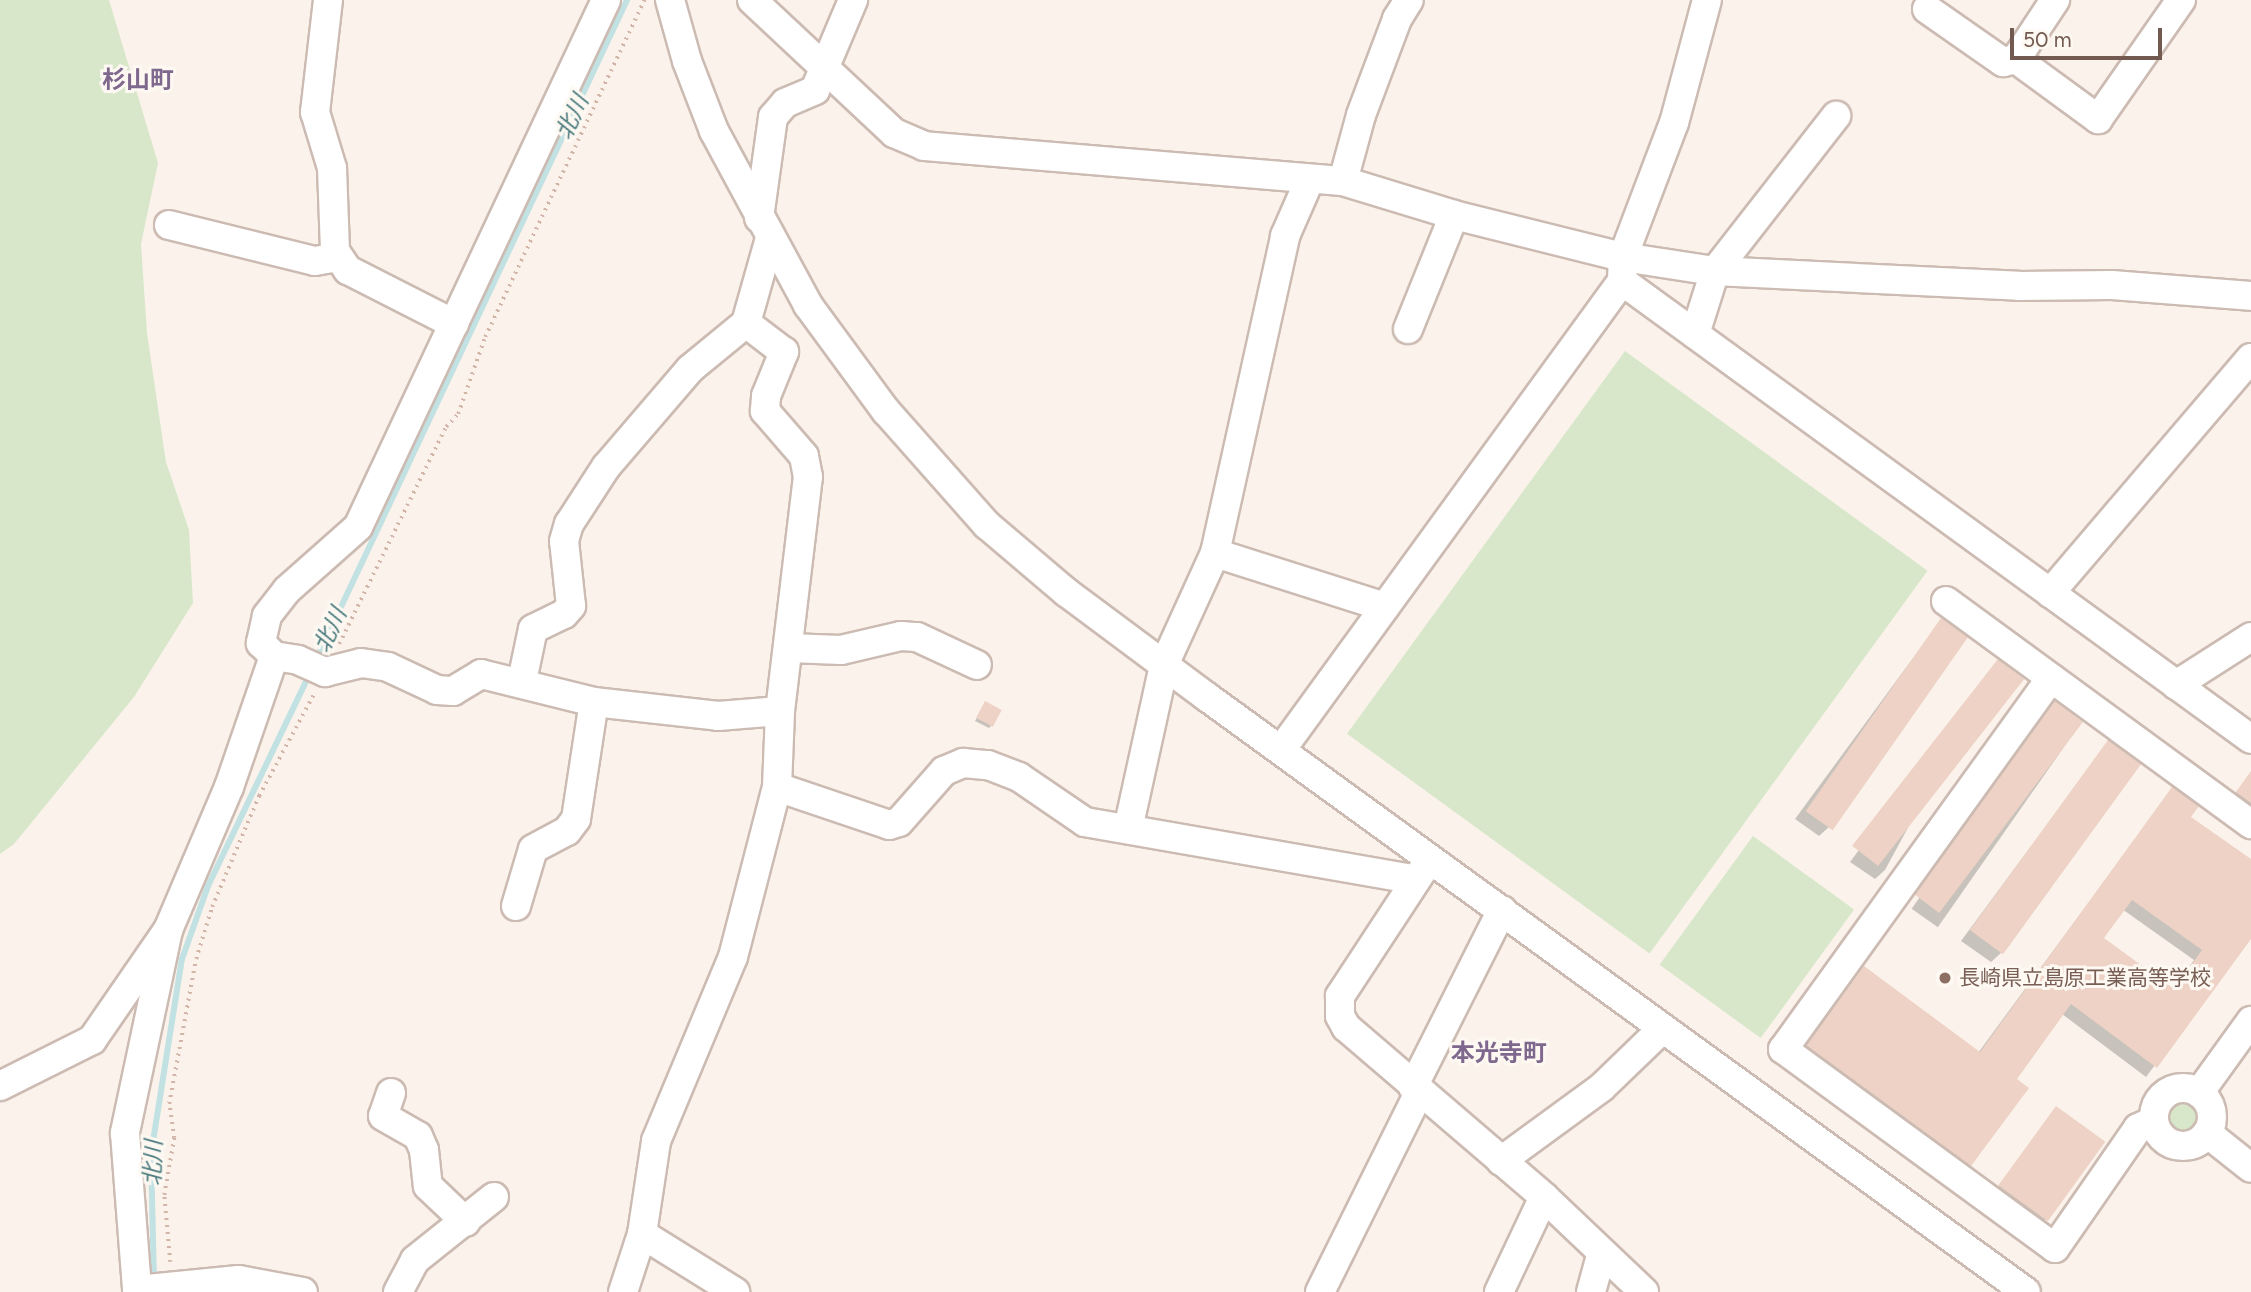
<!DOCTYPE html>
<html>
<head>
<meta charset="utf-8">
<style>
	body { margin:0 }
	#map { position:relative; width:2251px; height:1292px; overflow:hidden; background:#fbf3eb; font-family:Figtree,"Noto Sans JP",sans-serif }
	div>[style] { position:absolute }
	.green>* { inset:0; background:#d8e7ca; transform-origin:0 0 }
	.round { border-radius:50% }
	.shadow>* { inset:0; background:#0003; transform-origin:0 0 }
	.stream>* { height:6px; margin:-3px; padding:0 3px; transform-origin:3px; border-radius:3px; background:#c1e1e3 }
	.building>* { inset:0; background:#edd2c5; transform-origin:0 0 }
	.path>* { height:3.5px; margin-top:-1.75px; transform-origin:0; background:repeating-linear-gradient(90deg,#d2b5a8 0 2px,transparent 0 7px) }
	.roads { filter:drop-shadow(2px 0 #ccbbb2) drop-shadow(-2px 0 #ccbbb2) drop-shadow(0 2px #ccbbb2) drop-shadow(0 -2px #ccbbb2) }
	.minor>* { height:28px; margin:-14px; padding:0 14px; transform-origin:14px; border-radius:14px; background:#fff }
	.minor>.ring { margin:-14px; padding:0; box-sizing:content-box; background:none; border:28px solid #fff; border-radius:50% }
	.dots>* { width:19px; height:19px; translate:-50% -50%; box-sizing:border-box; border:4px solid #fdf8f1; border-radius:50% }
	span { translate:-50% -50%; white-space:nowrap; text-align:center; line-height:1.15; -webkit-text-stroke:6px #fdf8f1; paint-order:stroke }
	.education-label { font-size:21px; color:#785e54 }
	.left { translate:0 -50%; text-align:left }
	.water-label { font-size:23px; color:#48797d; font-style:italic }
	.quarter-label { font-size:24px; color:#7f688e; font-weight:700 }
	.scale { position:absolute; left:2010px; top:28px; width:152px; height:32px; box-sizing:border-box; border:4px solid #735a50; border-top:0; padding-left:9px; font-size:21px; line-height:24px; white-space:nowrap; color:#735a50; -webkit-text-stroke:5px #fdf8f1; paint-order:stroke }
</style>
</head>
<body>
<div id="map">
	<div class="green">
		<i style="clip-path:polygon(0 0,109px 0,158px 163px,141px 244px,147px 333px,166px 462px,189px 530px,193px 603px,134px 697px,14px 844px,0 854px)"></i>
		<i style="left:1625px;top:351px;width:374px;height:473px;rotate:36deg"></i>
		<i style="left:1753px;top:836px;width:125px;height:159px;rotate:36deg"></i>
		<i class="round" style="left:2169px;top:1102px;width:30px;height:30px"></i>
	</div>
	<div class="shadow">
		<i style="clip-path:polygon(1941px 620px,1829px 827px,1819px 836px,1795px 819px)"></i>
		<i style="clip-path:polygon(1998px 662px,1885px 870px,1875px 879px,1850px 862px)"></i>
		<i style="clip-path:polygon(985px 703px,992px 725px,989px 728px,975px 721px)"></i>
		<i style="left:2055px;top:704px;width:32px;height:250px;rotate:35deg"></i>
		<i style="clip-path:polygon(2108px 742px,2001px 953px,1991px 962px,1961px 941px)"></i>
		<i style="clip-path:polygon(2246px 780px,2251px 783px,2251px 820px,2227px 803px)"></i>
		<i style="clip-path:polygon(evenodd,2172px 789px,2189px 817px,2251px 862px,2251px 937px,2146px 1077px,2062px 1014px,2014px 1079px,1970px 1165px,1961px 1175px,1798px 1056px,1864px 968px,1978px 1053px,2172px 789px,2122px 909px,2194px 960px,2172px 990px,2102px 938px,2122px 909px)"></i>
		<i style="left:2056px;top:1108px;width:57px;height:111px;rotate:36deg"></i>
	</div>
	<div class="stream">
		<i style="left:316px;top:660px;width:730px;rotate:-64.77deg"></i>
		<i style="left:154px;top:1280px;width:126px;rotate:-91.4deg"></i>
		<i style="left:151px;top:1154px;width:197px;rotate:-81deg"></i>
		<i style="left:182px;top:959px;width:77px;rotate:-70.4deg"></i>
		<i style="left:208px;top:886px;width:236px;rotate:-64.4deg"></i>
	</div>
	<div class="building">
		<i style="left:1941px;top:618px;width:33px;height:236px;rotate:35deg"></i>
		<i style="left:1998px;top:659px;width:33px;height:237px;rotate:38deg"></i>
		<i style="left:985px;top:701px;width:19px;height:19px;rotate:28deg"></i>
		<i style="left:2055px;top:701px;width:35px;height:239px;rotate:37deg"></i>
		<i style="left:2108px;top:740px;width:41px;height:235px;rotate:36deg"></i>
		<i style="clip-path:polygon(2251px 771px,2251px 803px,2236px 792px)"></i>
		<i style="clip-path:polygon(evenodd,2172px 787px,2199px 806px,2191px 817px,2251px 859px,2251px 939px,2157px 1068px,2071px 1004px,2017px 1079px,2029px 1088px,1971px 1166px,1806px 1045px,1864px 966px,1980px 1052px,2172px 787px,2132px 900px,2202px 950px,2174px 989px,2104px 938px,2132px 900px)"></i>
		<i style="left:2056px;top:1106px;width:61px;height:98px;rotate:36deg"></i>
	</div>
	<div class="path">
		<i style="left:339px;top:644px;width:242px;rotate:-63.8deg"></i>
		<i style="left:446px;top:427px;width:18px;rotate:-47deg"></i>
		<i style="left:458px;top:414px;width:82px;rotate:-70.7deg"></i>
		<i style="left:485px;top:337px;width:373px;rotate:-64.7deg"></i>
		<i style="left:170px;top:1262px;width:67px;rotate:-95.1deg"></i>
		<i style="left:164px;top:1195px;width:58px;rotate:-80deg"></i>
		<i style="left:174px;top:1138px;width:34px;rotate:-98deg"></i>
		<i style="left:169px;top:1104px;width:147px;rotate:-79.5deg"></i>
		<i style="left:196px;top:959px;width:54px;rotate:-72.9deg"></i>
		<i style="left:212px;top:907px;width:121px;rotate:-67.1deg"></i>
		<i style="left:259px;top:796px;width:118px;rotate:-61.7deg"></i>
	</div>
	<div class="roads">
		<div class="minor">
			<i style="left:328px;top:0;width:113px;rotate:96.6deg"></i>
			<i style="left:315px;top:112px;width:59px;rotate:73.1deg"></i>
			<i style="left:332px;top:168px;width:83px;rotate:87.9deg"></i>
			<i style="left:335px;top:251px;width:23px;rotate:56deg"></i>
			<i style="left:348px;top:270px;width:119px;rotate:27deg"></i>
			<i style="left:606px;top:0;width:582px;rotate:115.2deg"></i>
			<i style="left:358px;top:527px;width:95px;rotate:138.4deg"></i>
			<i style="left:287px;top:590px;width:33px;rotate:128deg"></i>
			<i style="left:267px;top:616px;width:28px;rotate:103deg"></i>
			<i style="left:261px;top:643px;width:18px;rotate:45deg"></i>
			<i style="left:274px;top:656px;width:24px;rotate:9deg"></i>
			<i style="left:298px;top:660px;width:30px;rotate:24deg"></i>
			<i style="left:325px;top:672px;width:37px;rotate:-14deg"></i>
			<i style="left:361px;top:663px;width:27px;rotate:8deg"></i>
			<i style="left:388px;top:667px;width:54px;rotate:25.1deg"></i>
			<i style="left:437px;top:690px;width:16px;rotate:4deg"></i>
			<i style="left:453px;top:691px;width:33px;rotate:-31deg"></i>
			<i style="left:481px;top:674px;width:116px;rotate:13.9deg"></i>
			<i style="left:594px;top:702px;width:125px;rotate:6.4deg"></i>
			<i style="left:718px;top:716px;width:62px;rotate:-4.6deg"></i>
			<i style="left:670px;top:0;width:63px;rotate:74.4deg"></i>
			<i style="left:687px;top:61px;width:75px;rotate:68.9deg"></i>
			<i style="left:714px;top:131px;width:198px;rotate:61.6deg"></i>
			<i style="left:808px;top:305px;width:132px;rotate:53.7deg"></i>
			<i style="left:886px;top:411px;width:152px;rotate:48.5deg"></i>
			<i style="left:987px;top:525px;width:104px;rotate:40.3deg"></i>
			<i style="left:1066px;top:592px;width:176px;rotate:36.7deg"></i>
			<i style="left:1207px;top:697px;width:1012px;rotate:36deg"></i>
			<i style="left:752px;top:0;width:195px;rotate:43.1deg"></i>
			<i style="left:894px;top:133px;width:33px;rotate:23deg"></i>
			<i style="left:924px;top:146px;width:420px;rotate:4.8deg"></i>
			<i style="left:1343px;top:181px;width:116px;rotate:17deg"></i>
			<i style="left:1454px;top:215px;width:174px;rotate:14deg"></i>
			<i style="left:1623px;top:257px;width:93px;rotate:8.7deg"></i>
			<i style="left:1715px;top:271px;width:304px;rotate:2.8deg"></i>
			<i style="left:2019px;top:286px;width:93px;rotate:-0.6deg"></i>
			<i style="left:2112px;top:285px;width:139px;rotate:4.5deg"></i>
			<i style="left:1927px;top:9px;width:93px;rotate:34.9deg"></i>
			<i style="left:2003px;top:62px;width:13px;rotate:-13deg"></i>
			<i style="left:2016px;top:59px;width:71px;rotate:-56.5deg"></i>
			<i style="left:2016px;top:59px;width:102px;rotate:36.2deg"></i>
			<i style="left:2098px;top:119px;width:145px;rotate:-55.1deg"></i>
			<i style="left:1343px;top:181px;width:68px;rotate:-74.7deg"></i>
			<i style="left:1361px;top:115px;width:103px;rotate:-69.4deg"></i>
			<i style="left:1397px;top:19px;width:22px;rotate:-58deg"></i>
			<i style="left:759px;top:218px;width:102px;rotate:-82.1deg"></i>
			<i style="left:773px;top:117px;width:18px;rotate:-49deg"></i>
			<i style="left:785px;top:103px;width:33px;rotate:-23deg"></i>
			<i style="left:815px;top:90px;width:98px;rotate:-67.1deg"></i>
			<i style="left:169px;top:225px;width:150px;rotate:13.9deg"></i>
			<i style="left:315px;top:261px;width:22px;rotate:-10deg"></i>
			<i style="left:1622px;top:281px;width:778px;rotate:36.06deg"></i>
			<i style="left:1408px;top:329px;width:123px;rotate:-68deg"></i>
			<i style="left:1695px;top:334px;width:66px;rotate:-72.4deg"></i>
			<i style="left:1715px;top:271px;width:197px;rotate:-52deg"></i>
			<i style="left:1215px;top:553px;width:178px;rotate:17.6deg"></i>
			<i style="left:2050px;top:593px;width:309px;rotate:-49.5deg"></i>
			<i style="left:1946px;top:601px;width:378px;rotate:36.2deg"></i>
			<i style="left:789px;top:648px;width:52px;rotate:2.2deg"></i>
			<i style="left:841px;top:650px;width:62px;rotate:-13.1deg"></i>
			<i style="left:901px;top:636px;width:16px;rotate:4deg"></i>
			<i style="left:917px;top:637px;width:66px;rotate:25deg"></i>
			<i style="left:2051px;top:678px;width:458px;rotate:125.8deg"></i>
			<i style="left:1783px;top:1049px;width:337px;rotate:36.2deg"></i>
			<i style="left:2055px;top:1248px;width:146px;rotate:-55.3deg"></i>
			<i style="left:2138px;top:1128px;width:17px;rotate:-24deg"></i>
			<i style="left:522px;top:681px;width:53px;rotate:-78.1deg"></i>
			<i style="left:533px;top:629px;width:34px;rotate:-26deg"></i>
			<i style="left:564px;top:614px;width:11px;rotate:-49deg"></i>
			<i style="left:571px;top:606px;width:65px;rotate:-96.1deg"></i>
			<i style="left:564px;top:541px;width:18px;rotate:-74deg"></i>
			<i style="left:569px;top:524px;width:68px;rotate:-57deg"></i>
			<i style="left:606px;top:467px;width:129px;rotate:-49.4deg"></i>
			<i style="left:690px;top:369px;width:72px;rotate:-39.4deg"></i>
			<i style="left:746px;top:323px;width:88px;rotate:-74.2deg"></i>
			<i style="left:2176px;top:685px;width:89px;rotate:-32.6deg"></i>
			<i style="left:1281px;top:750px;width:580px;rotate:-53.98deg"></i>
			<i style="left:1622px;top:281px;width:24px;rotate:-88deg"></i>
			<i style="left:1623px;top:257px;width:143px;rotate:-69.2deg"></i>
			<i style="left:1674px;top:123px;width:127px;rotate:-75deg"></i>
			<i style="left:777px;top:787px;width:118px;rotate:18.7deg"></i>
			<i style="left:889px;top:825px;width:10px;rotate:-17deg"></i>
			<i style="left:899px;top:822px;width:68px;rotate:-48.6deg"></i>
			<i style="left:944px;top:771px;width:21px;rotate:-23deg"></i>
			<i style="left:963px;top:763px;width:25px;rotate:5deg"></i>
			<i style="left:988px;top:765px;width:33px;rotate:21deg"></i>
			<i style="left:1019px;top:777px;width:80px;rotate:34.3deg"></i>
			<i style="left:1085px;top:822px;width:333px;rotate:9.9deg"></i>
			<i style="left:1128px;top:829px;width:168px;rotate:-77.6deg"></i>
			<i style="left:1164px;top:665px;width:123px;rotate:-65.5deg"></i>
			<i style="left:1215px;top:553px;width:325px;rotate:-77.5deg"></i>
			<i style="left:1285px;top:236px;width:62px;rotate:-66.3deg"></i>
			<i style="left:1426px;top:865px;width:157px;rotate:123.3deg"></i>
			<i style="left:1340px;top:996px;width:20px;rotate:90deg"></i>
			<i style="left:1340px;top:1016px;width:13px;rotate:61deg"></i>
			<i style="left:1346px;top:1027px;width:261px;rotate:40.6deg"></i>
			<i style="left:1544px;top:1197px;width:138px;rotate:43.5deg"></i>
			<i style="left:516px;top:906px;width:59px;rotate:-73.4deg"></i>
			<i style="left:533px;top:849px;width:38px;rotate:-28deg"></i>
			<i style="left:567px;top:831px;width:15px;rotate:-53deg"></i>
			<i style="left:576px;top:819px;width:118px;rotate:-81.3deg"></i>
			<i style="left:168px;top:930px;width:208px;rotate:102deg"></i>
			<i style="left:125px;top:1133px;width:157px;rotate:85.6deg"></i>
			<i style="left:137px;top:1290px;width:102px;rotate:-5.6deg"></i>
			<i style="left:239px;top:1280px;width:65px;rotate:10.6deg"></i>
			<i style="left:0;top:1086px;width:103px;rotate:-26.6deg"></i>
			<i style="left:92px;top:1040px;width:134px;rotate:-55.4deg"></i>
			<i style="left:168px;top:930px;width:155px;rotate:-66.9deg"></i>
			<i style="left:229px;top:787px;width:139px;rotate:-71deg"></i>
			<i style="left:1413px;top:1087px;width:198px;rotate:-63.3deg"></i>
			<i class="ring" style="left:2154px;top:1088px;width:30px;height:30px"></i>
			<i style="left:391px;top:1093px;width:24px;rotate:109deg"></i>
			<i style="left:383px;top:1116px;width:40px;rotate:29.7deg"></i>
			<i style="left:418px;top:1136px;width:15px;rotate:67deg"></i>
			<i style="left:424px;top:1150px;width:36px;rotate:84deg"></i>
			<i style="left:428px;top:1186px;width:52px;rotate:43.5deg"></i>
			<i style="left:2199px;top:1093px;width:89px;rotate:-54.2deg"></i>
			<i style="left:2207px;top:1133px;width:56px;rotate:38.5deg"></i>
			<i style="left:1501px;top:1161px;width:125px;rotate:-36.2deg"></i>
			<i style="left:1602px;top:1087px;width:83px;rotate:-44deg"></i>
			<i style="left:642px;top:1234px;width:110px;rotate:31.9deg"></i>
			<i style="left:398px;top:1292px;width:36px;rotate:-62deg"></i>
			<i style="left:415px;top:1260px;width:101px;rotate:-38.6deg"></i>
			<i style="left:623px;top:1292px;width:61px;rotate:-71.9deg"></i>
			<i style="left:642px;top:1234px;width:94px;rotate:-81.4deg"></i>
			<i style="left:656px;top:1141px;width:199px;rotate:-67.3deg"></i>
			<i style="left:733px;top:957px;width:176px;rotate:-75.5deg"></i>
			<i style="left:777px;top:787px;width:76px;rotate:-87.7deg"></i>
			<i style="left:780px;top:711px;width:236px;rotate:-83.2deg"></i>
			<i style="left:808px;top:477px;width:21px;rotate:-101deg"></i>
			<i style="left:804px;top:456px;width:60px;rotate:-130.9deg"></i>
			<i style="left:765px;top:411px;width:15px;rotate:-86deg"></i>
			<i style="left:766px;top:396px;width:48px;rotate:-67.8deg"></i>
			<i style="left:784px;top:352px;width:48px;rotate:-142.7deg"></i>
			<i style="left:1320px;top:1292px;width:222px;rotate:-63.6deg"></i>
			<i style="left:1499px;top:1292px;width:105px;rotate:-64.7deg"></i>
			<i style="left:1591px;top:1292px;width:41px;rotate:-74.6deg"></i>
		</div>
	</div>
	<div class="dots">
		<i style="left:1945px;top:978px;background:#8d6e63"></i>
	</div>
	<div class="education-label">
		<span class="left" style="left:1959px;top:978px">長崎県立島原工業高等学校</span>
	</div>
	<div class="water-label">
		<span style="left:572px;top:117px;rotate:-65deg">北川</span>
		<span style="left:330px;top:630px;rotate:-65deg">北川</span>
		<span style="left:153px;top:1163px;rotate:-88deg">北川</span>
	</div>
	<div class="quarter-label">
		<span style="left:138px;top:80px">杉山町</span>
		<span style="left:1499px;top:1053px">本光寺町</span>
	</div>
	<div class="scale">50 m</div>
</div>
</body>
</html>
